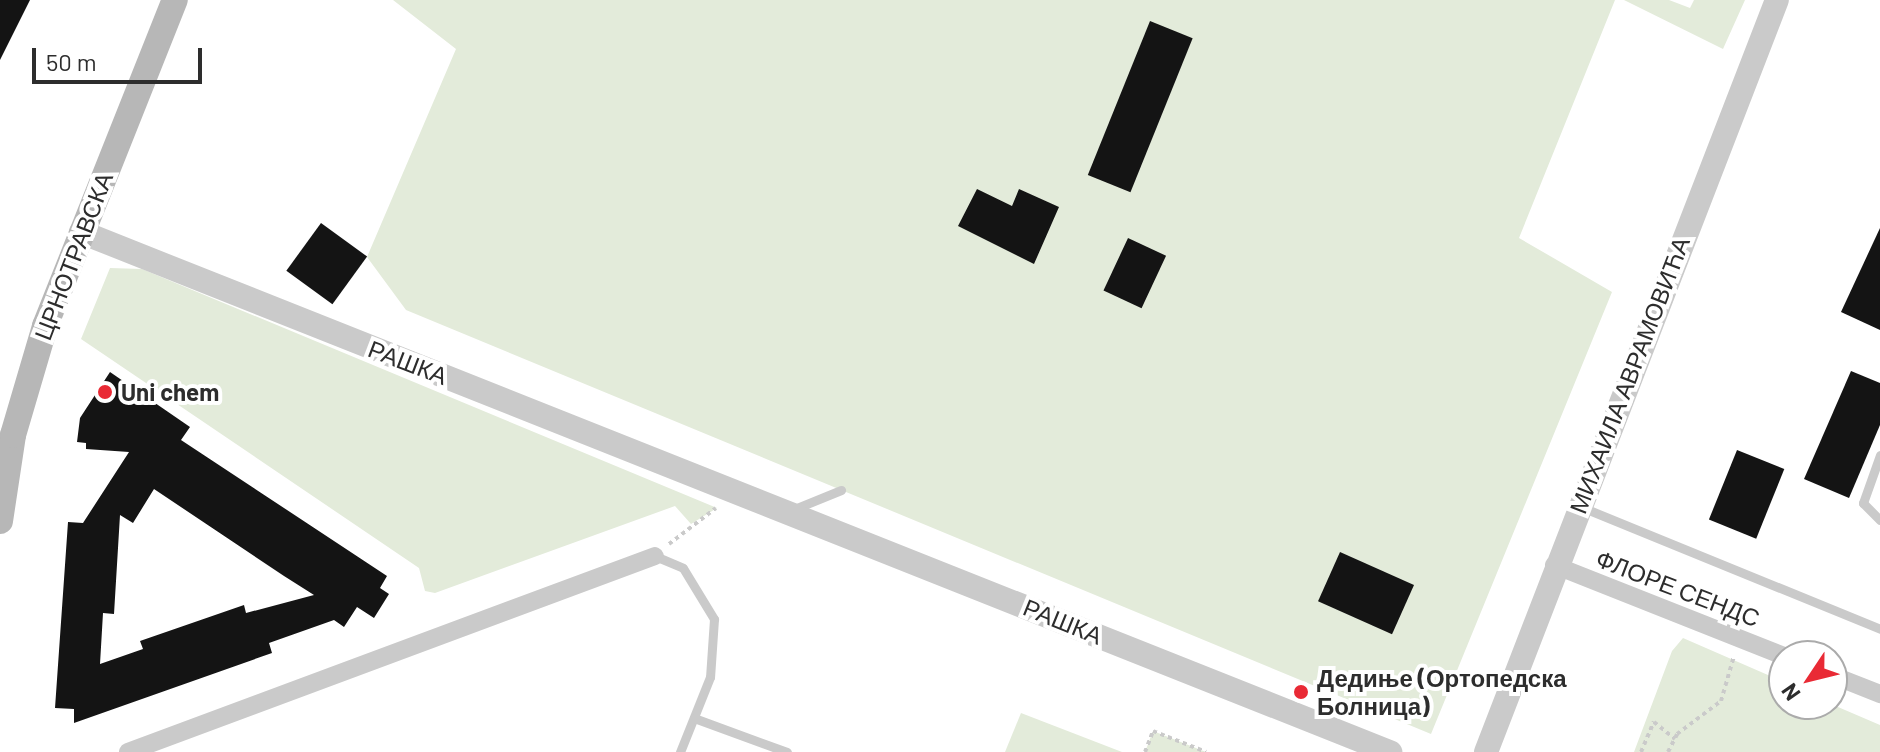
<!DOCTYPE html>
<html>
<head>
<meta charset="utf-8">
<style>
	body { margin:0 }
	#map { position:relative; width:1880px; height:752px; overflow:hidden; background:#fff; font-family:Barlow,sans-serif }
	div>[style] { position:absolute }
	.green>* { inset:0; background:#e3ebda }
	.building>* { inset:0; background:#141414; transform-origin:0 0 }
	.path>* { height:4px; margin-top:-2px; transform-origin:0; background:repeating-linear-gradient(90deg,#cacaca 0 4px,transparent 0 8px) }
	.service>* { height:9px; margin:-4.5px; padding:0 4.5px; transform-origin:4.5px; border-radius:4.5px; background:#cacaca }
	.minor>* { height:18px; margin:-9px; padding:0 9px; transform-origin:9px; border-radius:9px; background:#cacaca }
	.tertiary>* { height:24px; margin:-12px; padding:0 12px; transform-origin:12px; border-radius:12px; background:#cacaca }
	.secondary>* { height:26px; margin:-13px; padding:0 13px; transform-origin:13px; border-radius:13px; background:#b7b7b7 }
	.dots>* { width:22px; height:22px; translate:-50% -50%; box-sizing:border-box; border:4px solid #fff; border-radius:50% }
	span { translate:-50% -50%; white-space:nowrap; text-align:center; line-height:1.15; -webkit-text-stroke:8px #fff; paint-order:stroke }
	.street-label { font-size:24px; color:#2d2d2d }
	.poi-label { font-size:24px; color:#2d2d2d; font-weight:700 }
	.left { translate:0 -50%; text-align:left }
	.north { position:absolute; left:1768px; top:640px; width:80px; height:80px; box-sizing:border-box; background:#fff; border:2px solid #ababab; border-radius:50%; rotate:235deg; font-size:22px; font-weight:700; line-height:32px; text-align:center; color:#2d2d2d }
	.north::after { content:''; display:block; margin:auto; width:28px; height:36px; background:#e92a35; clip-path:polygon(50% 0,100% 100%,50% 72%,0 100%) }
	.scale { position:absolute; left:32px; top:48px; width:170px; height:36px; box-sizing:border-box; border:4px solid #2d2d2d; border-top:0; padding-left:10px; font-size:24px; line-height:28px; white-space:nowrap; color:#2d2d2d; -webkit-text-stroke:6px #fff; paint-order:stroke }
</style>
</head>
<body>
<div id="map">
	<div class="green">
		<i style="clip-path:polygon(393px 0,1615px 0,1519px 238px,1612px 292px,1431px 734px,406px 310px,367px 257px,456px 49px)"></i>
		<i style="clip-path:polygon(1624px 0,1669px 0,1690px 8px,1694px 0,1745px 0,1723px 49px)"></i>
		<i style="clip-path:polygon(110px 268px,142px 269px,717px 508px,691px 524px,675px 506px,435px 593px,425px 591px,419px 568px,81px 339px)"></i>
		<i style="clip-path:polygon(1683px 638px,1784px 682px,1784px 704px,1831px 704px,1880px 725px,1880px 752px,1634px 752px,1672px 651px)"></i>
		<i style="clip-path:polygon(1021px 713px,1122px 752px,1005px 752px)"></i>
		<i style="clip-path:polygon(1153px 731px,1206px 752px,1145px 752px)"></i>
	</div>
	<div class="building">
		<i style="clip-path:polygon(0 0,30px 0,0 60px)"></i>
		<i style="left:1150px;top:21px;width:46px;height:166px;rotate:22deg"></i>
		<i style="clip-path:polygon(977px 189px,1012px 206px,1019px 189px,1059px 207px,1034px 264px,958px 226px)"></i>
		<i style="left:321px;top:223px;width:57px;height:59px;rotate:36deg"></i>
		<i style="clip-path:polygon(1880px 228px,1880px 330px,1841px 312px)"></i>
		<i style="left:1128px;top:238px;width:42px;height:58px;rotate:25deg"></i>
		<i style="clip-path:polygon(1851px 371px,1880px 383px,1880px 425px,1849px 498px,1804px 479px)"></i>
		<i style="clip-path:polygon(evenodd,110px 372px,190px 427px,181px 440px,387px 576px,380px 588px,389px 594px,374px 618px,357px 607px,344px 627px,334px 620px,269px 643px,272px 653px,74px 723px,74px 709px,55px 708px,68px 522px,83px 523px,129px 452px,86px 449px,86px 443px,77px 442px,80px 418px,110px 372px,154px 489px,284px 576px,314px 595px,246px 613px,244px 605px,140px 641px,143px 649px,100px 664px,103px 613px,114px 614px,120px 515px,133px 523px,154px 489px)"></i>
		<i style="left:1737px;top:450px;width:51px;height:75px;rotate:22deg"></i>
		<i style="left:1340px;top:552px;width:81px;height:54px;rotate:24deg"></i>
	</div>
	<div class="path">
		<i style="left:669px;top:544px;width:59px;rotate:-37.5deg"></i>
		<i style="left:1145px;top:752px;width:22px;rotate:-69deg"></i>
		<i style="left:1153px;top:731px;width:57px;rotate:21.6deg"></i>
		<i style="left:1641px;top:752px;width:33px;rotate:-67deg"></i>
		<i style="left:1654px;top:722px;width:27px;rotate:39deg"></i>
		<i style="left:1668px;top:752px;width:20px;rotate:-63deg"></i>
		<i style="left:1677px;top:734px;width:55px;rotate:-36.9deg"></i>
		<i style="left:1721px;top:701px;width:47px;rotate:-73.9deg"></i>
	</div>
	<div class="service">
		<i style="left:1880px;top:455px;width:51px;rotate:109.5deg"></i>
		<i style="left:1863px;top:503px;width:24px;rotate:45deg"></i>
		<i style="left:1584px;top:508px;width:320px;rotate:22.2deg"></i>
		<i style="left:792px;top:510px;width:53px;rotate:-22.2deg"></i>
		<i style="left:655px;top:556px;width:30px;rotate:23deg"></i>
		<i style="left:683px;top:568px;width:60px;rotate:58.7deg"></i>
		<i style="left:714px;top:619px;width:58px;rotate:93.9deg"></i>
		<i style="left:710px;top:677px;width:81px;rotate:111.8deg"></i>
		<i style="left:694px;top:718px;width:99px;rotate:20.1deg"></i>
	</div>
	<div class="minor">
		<i style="left:1554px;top:565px;width:247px;rotate:21.6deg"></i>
		<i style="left:1832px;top:675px;width:52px;rotate:21.6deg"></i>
		<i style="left:128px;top:752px;width:562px;rotate:-20.4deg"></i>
	</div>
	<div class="tertiary">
		<i style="left:81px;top:232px;width:1409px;rotate:21.67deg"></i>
		<i style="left:1486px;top:752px;width:806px;rotate:-68.85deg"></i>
	</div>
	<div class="secondary">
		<i style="left:0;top:521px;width:87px;rotate:-81.4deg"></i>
		<i style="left:13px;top:435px;width:114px;rotate:-73.6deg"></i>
		<i style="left:45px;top:326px;width:351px;rotate:-68.3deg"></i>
	</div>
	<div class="dots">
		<i style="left:105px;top:392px;background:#e92a35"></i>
		<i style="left:1301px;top:692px;background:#e92a35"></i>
	</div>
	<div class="street-label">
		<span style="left:73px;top:256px;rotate:-69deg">ЦРНОТРАВСКА</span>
		<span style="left:408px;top:362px;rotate:21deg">РАШКА</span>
		<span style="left:1629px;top:375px;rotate:-69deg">МИХАИЛА АВРАМОВИЋА</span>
		<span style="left:1678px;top:588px;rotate:21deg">ФЛОРЕ СЕНДС</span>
		<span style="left:1063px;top:621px;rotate:22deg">РАШКА</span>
	</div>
	<div class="poi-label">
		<span class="left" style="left:121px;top:392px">Uni chem</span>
		<span class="left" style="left:1317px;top:692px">Дедиње (Ортопедска<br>Болница)</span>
	</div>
	<div class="north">N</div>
	<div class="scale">50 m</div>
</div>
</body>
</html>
